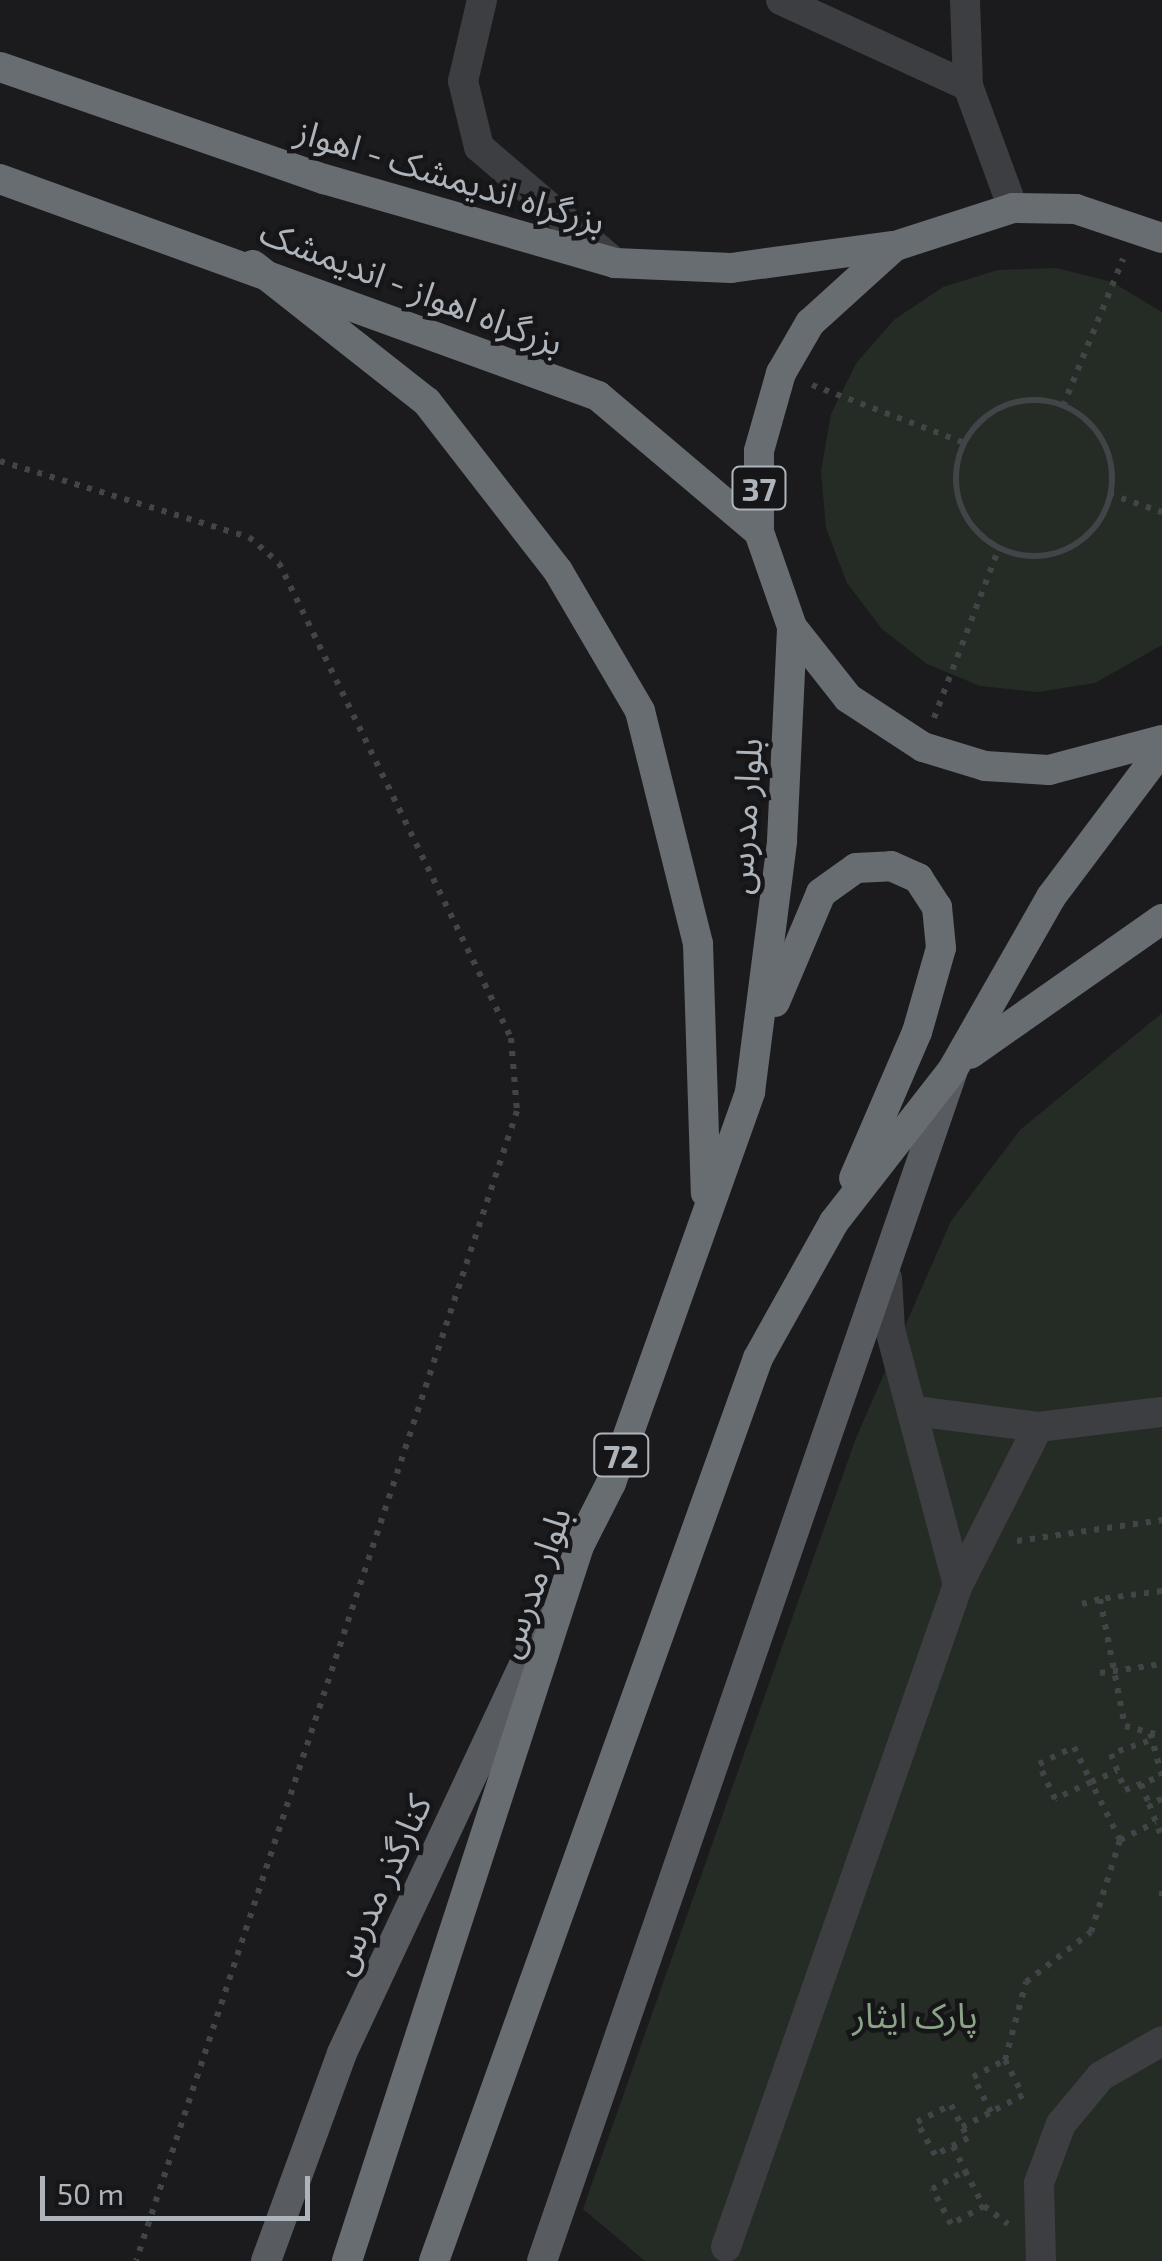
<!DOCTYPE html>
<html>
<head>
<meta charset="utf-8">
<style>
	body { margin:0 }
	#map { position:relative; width:1162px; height:2261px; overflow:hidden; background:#1b1b1d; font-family:"Exo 2","Noto Sans Arabic",sans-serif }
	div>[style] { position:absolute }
	.green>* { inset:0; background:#252c25 }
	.path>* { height:6px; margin-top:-3px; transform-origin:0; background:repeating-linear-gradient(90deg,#424548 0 5px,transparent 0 13px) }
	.path>.ring { margin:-3px; padding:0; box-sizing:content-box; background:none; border:6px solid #424548; border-radius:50% }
	.minor>* { height:30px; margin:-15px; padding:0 15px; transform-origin:15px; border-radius:15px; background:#3c3e41 }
	.major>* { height:30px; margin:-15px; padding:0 15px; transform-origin:15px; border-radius:15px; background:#585b60 }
	.highway>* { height:30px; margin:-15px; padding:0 15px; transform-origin:15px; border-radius:15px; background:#686d72 }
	span { translate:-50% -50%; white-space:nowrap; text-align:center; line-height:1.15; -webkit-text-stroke:9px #161618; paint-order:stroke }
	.shield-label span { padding:2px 8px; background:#161618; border:2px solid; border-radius:8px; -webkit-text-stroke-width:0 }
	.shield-label { font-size:32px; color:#aeb4bb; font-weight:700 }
	.street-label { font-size:35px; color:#aeb4bb }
	.park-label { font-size:35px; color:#8ba487 }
	.scale { position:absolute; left:40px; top:2176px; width:270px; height:45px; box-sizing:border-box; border:5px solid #aeb4bb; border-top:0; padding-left:12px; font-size:30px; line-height:35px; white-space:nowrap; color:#aeb4bb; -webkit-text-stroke:8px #161618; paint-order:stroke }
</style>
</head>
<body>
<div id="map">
	<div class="green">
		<i style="clip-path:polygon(1056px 268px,1112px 282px,1162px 312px,1162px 645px,1095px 683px,1038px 692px,980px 686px,927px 664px,882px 629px,847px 583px,826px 528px,821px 471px,831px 414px,857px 362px,895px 319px,943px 287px,998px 270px)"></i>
		<i style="clip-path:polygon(1162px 1013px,1162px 2261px,645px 2261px,583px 2209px,856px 1438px,951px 1221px,1020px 1130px)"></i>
	</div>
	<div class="path">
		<i style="left:812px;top:385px;width:164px;rotate:20.8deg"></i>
		<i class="ring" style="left:956px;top:400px;width:150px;height:150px"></i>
		<i style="left:1063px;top:406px;width:159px;rotate:-67.8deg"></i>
		<i style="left:0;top:461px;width:260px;rotate:17deg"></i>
		<i style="left:249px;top:537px;width:40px;rotate:41deg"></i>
		<i style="left:279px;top:563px;width:529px;rotate:63.97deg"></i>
		<i style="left:511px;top:1038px;width:73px;rotate:85.3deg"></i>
		<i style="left:517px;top:1111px;width:1211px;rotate:108.33deg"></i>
		<i style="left:1109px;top:494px;width:56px;rotate:18.8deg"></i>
		<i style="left:934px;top:718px;width:182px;rotate:-69.1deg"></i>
		<i style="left:1017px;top:1541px;width:147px;rotate:-8.2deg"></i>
		<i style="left:1162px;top:1591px;width:63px;rotate:172.6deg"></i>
		<i style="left:1100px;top:1599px;width:129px;rotate:78.9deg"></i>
		<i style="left:1125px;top:1726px;width:38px;rotate:15deg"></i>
		<i style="left:1082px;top:1604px;width:19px;rotate:-16deg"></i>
		<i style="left:1100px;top:1673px;width:63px;rotate:-8.3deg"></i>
		<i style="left:1148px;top:1741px;width:39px;rotate:161deg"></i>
		<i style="left:1111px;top:1754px;width:39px;rotate:69deg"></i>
		<i style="left:1125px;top:1790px;width:40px;rotate:-21deg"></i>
		<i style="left:1162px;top:1776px;width:46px;rotate:-105.3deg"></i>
		<i style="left:1074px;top:1747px;width:39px;rotate:64deg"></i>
		<i style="left:1091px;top:1782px;width:40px;rotate:155deg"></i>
		<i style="left:1055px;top:1799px;width:38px;rotate:-115deg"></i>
		<i style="left:1039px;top:1764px;width:39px;rotate:-26deg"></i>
		<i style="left:1141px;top:1784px;width:22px;rotate:68deg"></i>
		<i style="left:1162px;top:1799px;width:14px;rotate:159deg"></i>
		<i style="left:1149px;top:1804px;width:36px;rotate:69deg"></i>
		<i style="left:1120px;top:1840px;width:40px;rotate:-26.6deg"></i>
		<i style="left:1162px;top:1891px;width:10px;rotate:90deg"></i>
		<i style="left:1005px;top:2060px;width:81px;rotate:-74.9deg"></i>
		<i style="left:1026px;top:1982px;width:82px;rotate:-37.6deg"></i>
		<i style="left:1091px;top:1932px;width:96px;rotate:-72.5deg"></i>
		<i style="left:1120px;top:1840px;width:65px;rotate:-116.6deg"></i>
		<i style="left:1091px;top:1782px;width:28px;rotate:-23deg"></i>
		<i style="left:1005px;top:2060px;width:39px;rotate:63deg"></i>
		<i style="left:1023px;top:2095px;width:36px;rotate:152deg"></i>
		<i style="left:991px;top:2112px;width:39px;rotate:-117deg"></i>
		<i style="left:973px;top:2077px;width:36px;rotate:-28deg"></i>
		<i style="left:951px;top:2105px;width:37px;rotate:63deg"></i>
		<i style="left:968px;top:2138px;width:37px;rotate:153deg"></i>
		<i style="left:935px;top:2155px;width:38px;rotate:-119deg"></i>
		<i style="left:917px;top:2122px;width:38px;rotate:-27deg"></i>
		<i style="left:962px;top:2127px;width:33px;rotate:-27deg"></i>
		<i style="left:953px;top:2146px;width:28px;rotate:64deg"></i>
		<i style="left:984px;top:2206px;width:38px;rotate:151deg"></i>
		<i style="left:951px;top:2224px;width:40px;rotate:-118deg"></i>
		<i style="left:932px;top:2189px;width:38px;rotate:-29deg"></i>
		<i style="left:965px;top:2171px;width:40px;rotate:62deg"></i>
		<i style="left:984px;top:2206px;width:30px;rotate:37deg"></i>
	</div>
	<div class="minor">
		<i style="left:482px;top:0;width:83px;rotate:103.2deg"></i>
		<i style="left:463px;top:81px;width:68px;rotate:76.4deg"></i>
		<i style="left:479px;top:147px;width:179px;rotate:40.5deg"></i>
		<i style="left:781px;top:0;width:206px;rotate:24.7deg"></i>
		<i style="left:965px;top:0;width:86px;rotate:88deg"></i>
		<i style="left:968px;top:86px;width:130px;rotate:69.8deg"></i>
		<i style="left:915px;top:1411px;width:124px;rotate:7.4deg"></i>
		<i style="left:958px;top:1585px;width:177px;rotate:-63.1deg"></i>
		<i style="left:1038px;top:1427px;width:125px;rotate:-6.9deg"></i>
		<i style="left:726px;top:2247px;width:701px;rotate:-70.69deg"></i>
		<i style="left:958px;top:1585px;width:265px;rotate:-104.9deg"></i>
		<i style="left:890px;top:1329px;width:51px;rotate:-93.4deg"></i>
		<i style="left:1041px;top:2261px;width:78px;rotate:-91.5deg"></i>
		<i style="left:1039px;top:2183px;width:63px;rotate:-69.6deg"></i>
		<i style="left:1061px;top:2124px;width:62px;rotate:-50.2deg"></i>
		<i style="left:1101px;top:2076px;width:70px;rotate:-29.8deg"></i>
	</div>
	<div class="major">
		<i style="left:266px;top:2261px;width:221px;rotate:-69.9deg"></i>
		<i style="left:342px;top:2053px;width:477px;rotate:-64.9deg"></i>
		<i style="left:542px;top:2261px;width:1257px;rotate:-70.96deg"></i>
	</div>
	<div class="highway">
		<i style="left:0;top:67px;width:343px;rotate:19.1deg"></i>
		<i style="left:324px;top:179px;width:303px;rotate:16.1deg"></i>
		<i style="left:615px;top:263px;width:116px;rotate:2.5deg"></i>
		<i style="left:731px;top:268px;width:162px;rotate:-7.8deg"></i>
		<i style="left:0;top:179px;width:636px;rotate:19.94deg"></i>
		<i style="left:598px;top:396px;width:211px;rotate:40.2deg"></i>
		<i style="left:1162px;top:238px;width:91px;rotate:-161.4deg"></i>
		<i style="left:1076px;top:209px;width:63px;rotate:-179.1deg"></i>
		<i style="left:1013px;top:208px;width:124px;rotate:162.1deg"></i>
		<i style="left:895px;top:246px;width:115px;rotate:137.8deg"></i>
		<i style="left:810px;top:323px;width:58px;rotate:120.1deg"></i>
		<i style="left:781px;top:373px;width:81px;rotate:105.8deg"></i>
		<i style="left:759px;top:451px;width:81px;rotate:90deg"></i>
		<i style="left:759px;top:532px;width:101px;rotate:70.8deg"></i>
		<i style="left:792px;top:627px;width:90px;rotate:51.7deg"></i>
		<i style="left:848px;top:698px;width:90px;rotate:33.2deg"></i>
		<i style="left:923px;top:747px;width:65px;rotate:17deg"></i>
		<i style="left:985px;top:766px;width:64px;rotate:3.6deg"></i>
		<i style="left:1049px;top:770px;width:117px;rotate:-14.9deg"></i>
		<i style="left:253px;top:265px;width:221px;rotate:38.2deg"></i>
		<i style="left:427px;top:402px;width:214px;rotate:52.2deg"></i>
		<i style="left:558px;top:571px;width:162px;rotate:59.6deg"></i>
		<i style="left:640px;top:711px;width:240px;rotate:76deg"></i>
		<i style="left:698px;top:944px;width:249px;rotate:88.2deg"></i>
		<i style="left:775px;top:1002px;width:118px;rotate:-67.1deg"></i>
		<i style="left:821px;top:893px;width:43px;rotate:-35.5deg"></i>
		<i style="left:856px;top:868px;width:35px;rotate:-3deg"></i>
		<i style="left:891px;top:866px;width:30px;rotate:24deg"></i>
		<i style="left:918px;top:878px;width:35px;rotate:57deg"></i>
		<i style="left:937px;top:907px;width:41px;rotate:84.4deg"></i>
		<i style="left:941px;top:948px;width:87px;rotate:105.9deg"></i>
		<i style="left:917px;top:1032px;width:159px;rotate:113.3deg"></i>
		<i style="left:970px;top:1054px;width:235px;rotate:-35.1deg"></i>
		<i style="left:347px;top:2261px;width:752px;rotate:-72.02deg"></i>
		<i style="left:579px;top:1546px;width:71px;rotate:-63.1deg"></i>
		<i style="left:611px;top:1483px;width:415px;rotate:-70.4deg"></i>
		<i style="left:750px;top:1092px;width:253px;rotate:-82.7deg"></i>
		<i style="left:782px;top:841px;width:214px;rotate:-87.3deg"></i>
		<i style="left:434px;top:2261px;width:959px;rotate:-70.26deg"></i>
		<i style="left:758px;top:1358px;width:156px;rotate:-60.8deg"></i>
		<i style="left:834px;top:1222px;width:194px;rotate:-52.1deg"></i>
		<i style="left:953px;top:1069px;width:198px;rotate:-60.3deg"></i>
		<i style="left:1051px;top:897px;width:185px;rotate:-53.1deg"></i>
	</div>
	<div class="shield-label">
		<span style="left:759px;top:488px">37</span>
		<span style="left:621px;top:1455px">72</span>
	</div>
	<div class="street-label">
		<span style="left:451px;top:175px;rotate:17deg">بزرگراه اندیمشک - اهواز</span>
		<span style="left:412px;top:286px;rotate:21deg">بزرگراه اهواز - اندیمشک</span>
		<span style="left:743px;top:816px;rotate:-86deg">بلوار مدرس</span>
		<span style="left:532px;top:1582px;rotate:-70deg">بلوار مدرس</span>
		<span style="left:379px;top:1884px;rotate:-65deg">کنارگذر مدرس</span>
	</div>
	<div class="park-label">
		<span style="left:915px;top:2014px">پارک ایثار</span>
	</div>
	<div class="scale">50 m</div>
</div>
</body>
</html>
